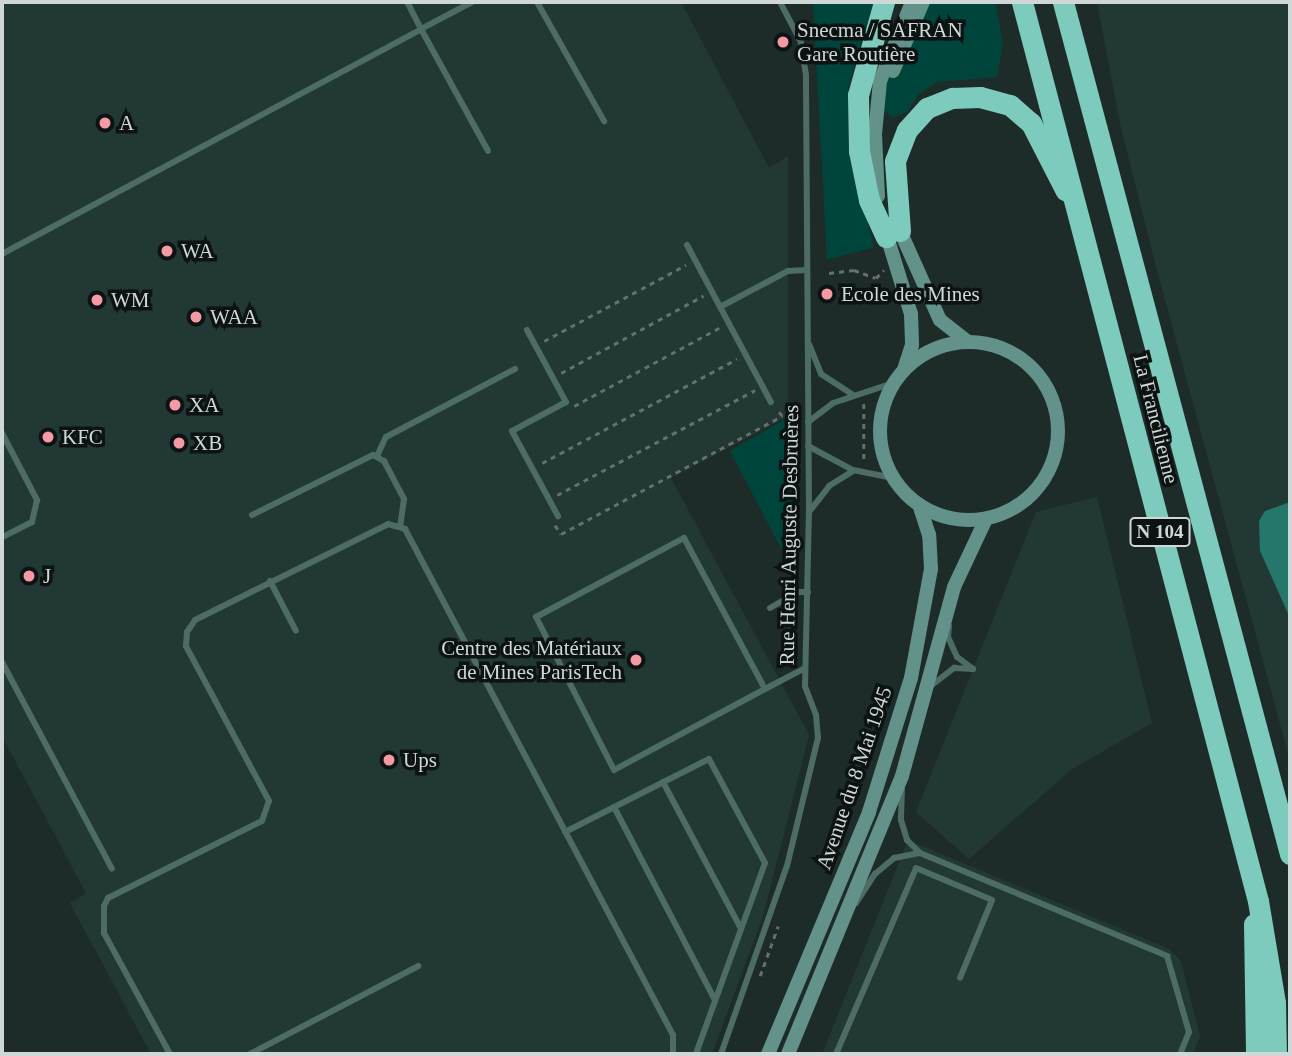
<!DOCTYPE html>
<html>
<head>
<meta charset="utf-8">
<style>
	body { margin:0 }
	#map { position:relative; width:1292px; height:1056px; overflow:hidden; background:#1e2c29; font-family:Georgia,serif }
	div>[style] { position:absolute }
	.built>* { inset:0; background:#223834 }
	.green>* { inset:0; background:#00453c }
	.water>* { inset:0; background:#24776a }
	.path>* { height:2.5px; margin-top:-1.25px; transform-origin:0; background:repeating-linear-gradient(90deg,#64706e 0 5px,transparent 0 10px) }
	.lane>* { height:6px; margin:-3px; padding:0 3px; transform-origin:3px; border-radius:3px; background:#4e6c66 }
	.secondary>* { height:14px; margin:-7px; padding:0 7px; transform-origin:7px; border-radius:7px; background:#629289 }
	.secondary>.ring { margin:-7px; padding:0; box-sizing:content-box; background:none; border:14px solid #629289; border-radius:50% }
	.highway>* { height:21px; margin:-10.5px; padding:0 10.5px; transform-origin:10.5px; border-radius:10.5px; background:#7dcbbc }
	.dots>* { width:19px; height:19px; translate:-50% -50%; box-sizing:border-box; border:4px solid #0d1312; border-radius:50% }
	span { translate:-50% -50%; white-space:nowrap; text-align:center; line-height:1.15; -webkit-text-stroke:7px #0d1312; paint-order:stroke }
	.shield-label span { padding:2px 5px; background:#0d1312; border:2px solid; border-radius:5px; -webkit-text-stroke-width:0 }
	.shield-label { font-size:19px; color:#cfd8d6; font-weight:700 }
	.poi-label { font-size:21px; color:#cfd8d6 }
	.left { translate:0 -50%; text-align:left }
	.right { translate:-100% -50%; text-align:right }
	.street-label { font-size:21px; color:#cfd8d6 }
	.frame { position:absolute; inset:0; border:4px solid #cfd8d6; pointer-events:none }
</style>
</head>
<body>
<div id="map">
	<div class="built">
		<i style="clip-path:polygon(2px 2px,681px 2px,769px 168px,788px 156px,788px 416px,671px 478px,809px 735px,763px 916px,712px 1054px,151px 1054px,70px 903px,86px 893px,2px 736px)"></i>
		<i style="clip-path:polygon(1097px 2px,1290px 2px,1290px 761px,1155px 263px,1120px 124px)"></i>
		<i style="clip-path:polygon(1097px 497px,1152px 723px,1071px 770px,969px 859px,916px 812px,1036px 512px)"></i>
		<i style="clip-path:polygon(908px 840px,1169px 949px,1181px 961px,1200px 1036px,1193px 1054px,822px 1054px)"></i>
	</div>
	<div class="green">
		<i style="clip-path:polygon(813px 2px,874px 2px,848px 87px,848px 146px,874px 247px,827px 260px)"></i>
		<i style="clip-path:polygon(927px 2px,995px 2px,1003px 43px,997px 77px,937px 82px,918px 95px,907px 112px,893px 117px,883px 109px,887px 80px)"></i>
		<i style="clip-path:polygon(796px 413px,795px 575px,730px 451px)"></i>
		<i style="clip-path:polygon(795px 603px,797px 637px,794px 639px,779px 615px)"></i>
	</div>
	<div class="water">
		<i style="clip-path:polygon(1290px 502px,1290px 618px,1260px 551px,1259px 521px,1265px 511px)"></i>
	</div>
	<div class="path">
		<i style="left:829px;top:273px;width:25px;rotate:-7deg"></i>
		<i style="left:854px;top:270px;width:23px;rotate:20deg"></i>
		<i style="left:876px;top:278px;width:11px;rotate:-45deg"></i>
		<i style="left:544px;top:341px;width:161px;rotate:-28.2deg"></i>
		<i style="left:561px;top:373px;width:162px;rotate:-28.5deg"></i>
		<i style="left:864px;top:404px;width:59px;rotate:90deg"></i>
		<i style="left:574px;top:406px;width:165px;rotate:-28.3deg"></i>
		<i style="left:542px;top:463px;width:221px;rotate:-28.1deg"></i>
		<i style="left:557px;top:495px;width:224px;rotate:-27.9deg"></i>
		<i style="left:555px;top:525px;width:11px;rotate:56deg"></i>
		<i style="left:561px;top:534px;width:251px;rotate:-28.1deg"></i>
		<i style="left:782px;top:416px;width:8px;rotate:-130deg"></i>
		<i style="left:760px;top:976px;width:53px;rotate:-70.2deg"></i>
	</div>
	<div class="lane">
		<i style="left:472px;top:2px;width:58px;rotate:152.1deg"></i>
		<i style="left:421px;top:29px;width:139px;rotate:61.2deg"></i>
		<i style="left:537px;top:2px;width:137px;rotate:60.6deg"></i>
		<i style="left:687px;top:245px;width:178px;rotate:61.9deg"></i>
		<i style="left:2px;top:254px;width:476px;rotate:-28.2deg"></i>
		<i style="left:421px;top:29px;width:30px;rotate:-117deg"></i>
		<i style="left:720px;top:307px;width:77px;rotate:-27.9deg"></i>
		<i style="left:788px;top:271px;width:19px;rotate:-3deg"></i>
		<i style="left:527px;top:330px;width:82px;rotate:61.6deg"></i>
		<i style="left:566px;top:402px;width:61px;rotate:151.8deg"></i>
		<i style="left:512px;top:431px;width:97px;rotate:61.6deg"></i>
		<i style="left:809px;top:344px;width:32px;rotate:68deg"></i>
		<i style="left:821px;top:374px;width:38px;rotate:33deg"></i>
		<i style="left:808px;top:422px;width:31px;rotate:-37deg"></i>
		<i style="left:833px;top:403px;width:63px;rotate:-18.4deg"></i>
		<i style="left:2px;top:433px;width:76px;rotate:62.4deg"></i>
		<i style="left:37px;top:500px;width:23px;rotate:103deg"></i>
		<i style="left:32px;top:522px;width:34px;rotate:153deg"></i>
		<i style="left:808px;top:446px;width:51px;rotate:28.1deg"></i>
		<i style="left:853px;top:470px;width:41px;rotate:11.3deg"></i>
		<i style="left:377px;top:456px;width:21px;rotate:-65deg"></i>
		<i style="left:386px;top:437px;width:146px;rotate:-27.8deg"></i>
		<i style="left:809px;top:512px;width:33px;rotate:-52deg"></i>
		<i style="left:829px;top:486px;width:28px;rotate:-32deg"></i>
		<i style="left:252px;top:515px;width:135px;rotate:-26.4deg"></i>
		<i style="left:373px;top:455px;width:13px;rotate:29deg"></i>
		<i style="left:384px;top:461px;width:43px;rotate:62.2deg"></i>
		<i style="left:404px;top:499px;width:27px;rotate:98deg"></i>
		<i style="left:270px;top:581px;width:56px;rotate:62.5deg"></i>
		<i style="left:770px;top:608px;width:32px;rotate:-30deg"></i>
		<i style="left:798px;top:592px;width:10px"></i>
		<i style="left:2px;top:662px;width:234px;rotate:62deg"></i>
		<i style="left:932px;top:685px;width:28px;rotate:-38deg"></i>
		<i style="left:954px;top:668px;width:19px;rotate:3deg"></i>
		<i style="left:973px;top:669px;width:20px;rotate:-143deg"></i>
		<i style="left:957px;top:657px;width:22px;rotate:-114deg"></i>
		<i style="left:948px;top:637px;width:11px;rotate:-85deg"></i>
		<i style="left:765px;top:689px;width:171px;rotate:151.8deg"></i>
		<i style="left:614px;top:770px;width:172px;rotate:-117deg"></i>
		<i style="left:536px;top:617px;width:168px;rotate:-28.1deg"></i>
		<i style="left:684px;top:538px;width:171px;rotate:61.8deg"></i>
		<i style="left:765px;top:689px;width:45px;rotate:-27.7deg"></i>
		<i style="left:663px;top:782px;width:166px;rotate:62deg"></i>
		<i style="left:902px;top:788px;width:32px;rotate:92deg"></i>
		<i style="left:901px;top:820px;width:21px;rotate:73deg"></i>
		<i style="left:907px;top:840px;width:18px;rotate:45deg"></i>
		<i style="left:920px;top:853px;width:268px;rotate:22.6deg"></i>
		<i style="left:1167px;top:956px;width:79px;rotate:73.9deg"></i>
		<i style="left:1189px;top:1032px;width:24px;rotate:112deg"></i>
		<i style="left:614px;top:807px;width:218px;rotate:62.4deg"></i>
		<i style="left:565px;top:832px;width:161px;rotate:-26.9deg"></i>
		<i style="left:709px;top:759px;width:118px;rotate:61.7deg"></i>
		<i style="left:765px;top:863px;width:203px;rotate:109.9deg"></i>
		<i style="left:856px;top:903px;width:35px;rotate:-57deg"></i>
		<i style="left:875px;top:874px;width:25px;rotate:-40deg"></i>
		<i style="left:894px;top:858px;width:26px;rotate:-11deg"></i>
		<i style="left:170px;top:1054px;width:138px;rotate:-118.6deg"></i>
		<i style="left:104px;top:933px;width:27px;rotate:-90deg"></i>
		<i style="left:104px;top:906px;width:9px;rotate:-63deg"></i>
		<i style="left:108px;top:898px;width:172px;rotate:-26.6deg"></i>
		<i style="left:262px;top:821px;width:21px;rotate:-71deg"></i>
		<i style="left:269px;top:801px;width:176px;rotate:-118.2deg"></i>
		<i style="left:186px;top:646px;width:14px;rotate:-86deg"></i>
		<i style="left:187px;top:632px;width:14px;rotate:-56deg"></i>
		<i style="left:195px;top:620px;width:216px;rotate:-26.4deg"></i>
		<i style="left:388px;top:524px;width:18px;rotate:16deg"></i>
		<i style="left:405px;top:529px;width:573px;rotate:62.09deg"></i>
		<i style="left:673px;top:1035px;width:19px;rotate:90deg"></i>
		<i style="left:250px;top:1054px;width:190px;rotate:-27.6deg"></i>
		<i style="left:721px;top:1054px;width:199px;rotate:-70.7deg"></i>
		<i style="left:787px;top:866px;width:132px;rotate:-76.4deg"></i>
		<i style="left:818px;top:738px;width:23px;rotate:-95deg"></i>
		<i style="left:816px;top:715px;width:31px;rotate:-111deg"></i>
		<i style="left:805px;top:686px;width:174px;rotate:-88.7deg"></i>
		<i style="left:809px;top:512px;width:437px;rotate:-90.4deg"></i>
		<i style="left:806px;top:75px;width:33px;rotate:-99deg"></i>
		<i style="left:801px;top:42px;width:45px;rotate:-117.7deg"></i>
		<i style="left:836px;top:1054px;width:202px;rotate:-66.7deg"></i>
		<i style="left:916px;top:868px;width:82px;rotate:22.8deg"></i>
		<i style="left:992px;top:900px;width:84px;rotate:112.3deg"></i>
	</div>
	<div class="secondary">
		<i style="left:893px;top:71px;width:75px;rotate:-66.5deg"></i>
		<i style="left:878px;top:196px;width:62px;rotate:-92.8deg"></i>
		<i style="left:875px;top:134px;width:53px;rotate:-84.6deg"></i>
		<i style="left:880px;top:81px;width:85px;rotate:-67.9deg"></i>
		<i style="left:897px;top:224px;width:105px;rotate:65.9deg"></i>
		<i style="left:940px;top:320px;width:34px;rotate:38deg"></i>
		<i style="left:885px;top:230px;width:88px;rotate:72.8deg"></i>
		<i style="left:911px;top:314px;width:31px;rotate:88deg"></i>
		<i style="left:912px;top:345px;width:25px;rotate:108deg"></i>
		<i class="ring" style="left:880px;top:342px;width:164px;height:164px"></i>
		<i style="left:768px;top:1054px;width:262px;rotate:-67.3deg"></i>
		<i style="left:869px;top:812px;width:140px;rotate:-72.6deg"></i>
		<i style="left:911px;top:678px;width:111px;rotate:-79.6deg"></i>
		<i style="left:931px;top:569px;width:34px;rotate:-93deg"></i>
		<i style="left:929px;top:535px;width:32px;rotate:-108deg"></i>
		<i style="left:788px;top:1054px;width:300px;rotate:-67.7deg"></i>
		<i style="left:902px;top:776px;width:196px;rotate:-74.6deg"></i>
		<i style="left:954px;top:587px;width:75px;rotate:-64.8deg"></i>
	</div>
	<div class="highway">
		<i style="left:884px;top:2px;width:97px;rotate:105.6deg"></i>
		<i style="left:858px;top:95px;width:56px;rotate:89deg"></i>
		<i style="left:859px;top:151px;width:50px;rotate:78.5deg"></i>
		<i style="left:869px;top:200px;width:41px;rotate:65.3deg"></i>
		<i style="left:1022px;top:2px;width:929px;rotate:75.29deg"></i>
		<i style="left:1258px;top:901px;width:103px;rotate:80.5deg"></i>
		<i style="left:1275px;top:1003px;width:51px;rotate:88.9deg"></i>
		<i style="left:1063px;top:2px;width:882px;rotate:75.08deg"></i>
		<i style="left:900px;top:231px;width:70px;rotate:-94.1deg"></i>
		<i style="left:895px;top:161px;width:33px;rotate:-69deg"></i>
		<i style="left:907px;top:130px;width:30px;rotate:-48deg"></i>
		<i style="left:927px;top:108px;width:27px;rotate:-22deg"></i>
		<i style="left:952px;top:98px;width:28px;rotate:-2deg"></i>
		<i style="left:980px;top:97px;width:31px;rotate:15deg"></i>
		<i style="left:1010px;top:105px;width:28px;rotate:41deg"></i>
		<i style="left:1031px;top:123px;width:76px;rotate:62.8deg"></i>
		<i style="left:1254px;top:924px;width:130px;rotate:89.1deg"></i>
	</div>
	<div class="dots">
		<i style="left:783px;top:42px;background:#f49aa5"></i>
		<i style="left:105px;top:123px;background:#f49aa5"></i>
		<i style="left:167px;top:251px;background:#f49aa5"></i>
		<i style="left:827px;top:294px;background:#f49aa5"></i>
		<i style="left:97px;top:300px;background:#f49aa5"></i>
		<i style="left:196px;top:317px;background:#f49aa5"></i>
		<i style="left:175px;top:405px;background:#f49aa5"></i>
		<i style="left:48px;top:437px;background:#f49aa5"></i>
		<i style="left:179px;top:443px;background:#f49aa5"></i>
		<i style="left:29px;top:576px;background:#f49aa5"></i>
		<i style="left:636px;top:660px;background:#f49aa5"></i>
		<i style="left:389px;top:760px;background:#f49aa5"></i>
	</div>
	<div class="shield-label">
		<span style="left:1160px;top:532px">N 104</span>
	</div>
	<div class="poi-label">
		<span class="left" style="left:797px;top:42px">Snecma / SAFRAN<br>Gare Routière</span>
		<span class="left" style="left:119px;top:123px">A</span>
		<span class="left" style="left:181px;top:251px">WA</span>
		<span class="left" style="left:841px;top:294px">Ecole des Mines</span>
		<span class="left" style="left:111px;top:300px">WM</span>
		<span class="left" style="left:210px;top:317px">WAA</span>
		<span class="left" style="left:189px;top:405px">XA</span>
		<span class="left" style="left:62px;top:437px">KFC</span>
		<span class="left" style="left:193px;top:443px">XB</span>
		<span class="left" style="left:43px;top:576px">J</span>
		<span class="right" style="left:622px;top:660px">Centre des Matériaux<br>de Mines ParisTech</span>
		<span class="left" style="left:403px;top:760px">Ups</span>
	</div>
	<div class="street-label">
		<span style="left:1156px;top:419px;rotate:76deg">La Francilienne</span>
		<span style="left:789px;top:535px;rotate:-89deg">Rue Henri Auguste Desbruères</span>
		<span style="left:854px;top:778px;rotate:-71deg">Avenue du 8 Mai 1945</span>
	</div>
	<div class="frame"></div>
</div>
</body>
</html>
